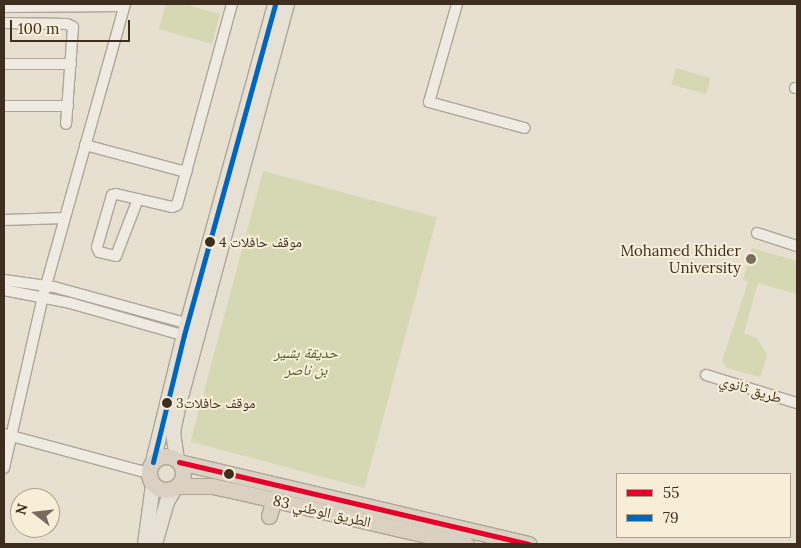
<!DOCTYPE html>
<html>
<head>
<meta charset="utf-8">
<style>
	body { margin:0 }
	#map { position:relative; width:801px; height:548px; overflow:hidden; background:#e7e0d1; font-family:Lora,"Noto Naskh Arabic",serif }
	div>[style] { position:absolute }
	.green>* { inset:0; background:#d6d7b3; transform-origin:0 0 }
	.roads { filter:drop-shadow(1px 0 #ada599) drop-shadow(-1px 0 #ada599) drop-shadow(0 1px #ada599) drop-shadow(0 -1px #ada599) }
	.minor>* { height:10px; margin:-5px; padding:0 5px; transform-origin:5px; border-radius:5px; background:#efebe3 }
	.major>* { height:14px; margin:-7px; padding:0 7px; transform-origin:7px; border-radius:7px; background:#e6e1d4 }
	.highway>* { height:15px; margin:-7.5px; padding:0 7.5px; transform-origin:7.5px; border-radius:7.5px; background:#dad1c2 }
	.highway>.ring { margin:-7.5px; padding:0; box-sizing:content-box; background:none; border:15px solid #dad1c2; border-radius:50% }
	.bus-1>* { height:5px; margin:-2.5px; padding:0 2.5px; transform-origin:2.5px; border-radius:2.5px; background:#e4002b }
	.bus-2>* { height:5px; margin:-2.5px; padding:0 2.5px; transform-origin:2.5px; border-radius:2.5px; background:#0065bd }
	.dots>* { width:14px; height:14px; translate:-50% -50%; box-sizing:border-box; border:2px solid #f7eed8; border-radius:50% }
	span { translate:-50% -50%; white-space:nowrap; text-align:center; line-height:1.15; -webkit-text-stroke:4px #f7eed8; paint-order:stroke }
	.bus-label { font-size:14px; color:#3d2e20 }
	.left { translate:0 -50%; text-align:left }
	.poi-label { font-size:15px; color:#3d2e20 }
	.right { translate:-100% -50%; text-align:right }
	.park-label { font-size:15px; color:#4d5a26; font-style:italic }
	.street-label { font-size:15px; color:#3d2e20 }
	.frame { position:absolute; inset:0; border:5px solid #3d2e20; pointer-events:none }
	.legend { position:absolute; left:616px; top:473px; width:175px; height:65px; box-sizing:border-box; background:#f7eed8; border:1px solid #ada18e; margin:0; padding:6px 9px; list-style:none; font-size:15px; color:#3d2e20 }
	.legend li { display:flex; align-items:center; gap:10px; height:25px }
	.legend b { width:25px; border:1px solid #ada18e }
	.north { position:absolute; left:10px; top:488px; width:50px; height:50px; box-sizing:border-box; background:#f7eed8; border:1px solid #ada18e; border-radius:50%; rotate:286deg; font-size:14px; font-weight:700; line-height:20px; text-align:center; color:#3d2e20 }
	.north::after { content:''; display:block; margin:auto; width:18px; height:22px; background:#786c5e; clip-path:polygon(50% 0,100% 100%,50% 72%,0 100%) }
	.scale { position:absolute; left:10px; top:20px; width:120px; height:22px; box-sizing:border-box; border:2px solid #3d2e20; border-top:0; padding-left:6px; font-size:15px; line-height:18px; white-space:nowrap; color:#3d2e20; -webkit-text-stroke:4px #f7eed8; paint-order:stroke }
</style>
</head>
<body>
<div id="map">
	<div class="green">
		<i style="clip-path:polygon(166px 4px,184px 4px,220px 14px,212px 44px,159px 29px)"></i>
		<i style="left:676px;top:68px;width:36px;height:17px;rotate:16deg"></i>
		<i style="left:263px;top:171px;width:180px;height:280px;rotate:15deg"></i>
		<i style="clip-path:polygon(752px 248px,797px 261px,797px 294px,758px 283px,744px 333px,757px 338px,767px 355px,760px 377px,727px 368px,722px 361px,748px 282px,743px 280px)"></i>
	</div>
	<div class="roads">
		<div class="minor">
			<i style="left:457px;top:4px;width:102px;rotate:105.9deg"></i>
			<i style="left:429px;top:102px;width:99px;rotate:15.2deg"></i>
			<i style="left:4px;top:7px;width:120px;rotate:-0.5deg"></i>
			<i style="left:4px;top:23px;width:63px;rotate:0.9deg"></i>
			<i style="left:67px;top:24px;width:7px;rotate:27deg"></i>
			<i style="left:73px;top:27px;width:97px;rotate:94.1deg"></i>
			<i style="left:4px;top:64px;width:67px"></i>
			<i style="left:795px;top:88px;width:2px"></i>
			<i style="left:4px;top:106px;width:64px"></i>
			<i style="left:85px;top:145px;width:105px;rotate:15deg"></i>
			<i style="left:138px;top:199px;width:61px;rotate:111.1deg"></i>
			<i style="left:116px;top:256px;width:17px;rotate:-167deg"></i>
			<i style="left:99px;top:252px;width:5px;rotate:-112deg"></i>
			<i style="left:97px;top:247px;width:54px;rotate:-73.9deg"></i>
			<i style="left:112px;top:195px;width:4px;rotate:-14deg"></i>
			<i style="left:116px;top:194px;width:57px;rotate:13.1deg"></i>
			<i style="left:172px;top:207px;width:5px;rotate:-22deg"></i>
			<i style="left:177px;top:205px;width:208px;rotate:-74.7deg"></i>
			<i style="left:4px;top:220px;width:60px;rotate:-1.9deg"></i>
			<i style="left:757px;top:233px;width:42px;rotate:18deg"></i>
			<i style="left:4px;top:280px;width:50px;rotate:8deg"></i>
			<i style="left:54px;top:287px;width:144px;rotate:15.3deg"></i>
			<i style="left:4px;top:290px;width:67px;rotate:11.1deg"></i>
			<i style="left:70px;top:303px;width:124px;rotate:15.9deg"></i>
			<i style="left:706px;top:375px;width:95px;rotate:17.1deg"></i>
			<i style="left:4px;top:434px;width:150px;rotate:15.1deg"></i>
			<i style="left:4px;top:468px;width:176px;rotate:-77.2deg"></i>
			<i style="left:43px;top:296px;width:303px;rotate:-74.3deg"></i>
		</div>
		<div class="major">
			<i style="left:177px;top:460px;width:28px;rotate:-98deg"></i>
			<i style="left:173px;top:432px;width:25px;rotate:-78deg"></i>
			<i style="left:178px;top:408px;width:418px;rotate:-74.9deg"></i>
			<i style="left:153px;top:462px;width:131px;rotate:-76.3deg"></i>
			<i style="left:184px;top:335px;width:343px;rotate:-74.6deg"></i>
			<i style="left:145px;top:544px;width:60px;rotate:-82.3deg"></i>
			<i style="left:155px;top:544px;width:44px;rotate:-74.1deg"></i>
			<i style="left:167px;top:502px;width:16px;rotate:-60deg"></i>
		</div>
		<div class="highway">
			<i class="ring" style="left:149px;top:456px;width:19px;height:19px"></i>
			<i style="left:179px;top:462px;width:359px;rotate:13.2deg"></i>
			<i style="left:178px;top:486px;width:34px"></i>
			<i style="left:212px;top:486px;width:29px;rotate:12deg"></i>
			<i style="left:240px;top:492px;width:232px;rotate:13deg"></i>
			<i style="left:269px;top:516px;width:18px;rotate:-74deg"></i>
		</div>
	</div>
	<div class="bus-1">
		<i style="left:179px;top:462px;width:359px;rotate:13.2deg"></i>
	</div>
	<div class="bus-2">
		<i style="left:153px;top:462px;width:131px;rotate:-76.3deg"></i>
		<i style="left:184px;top:335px;width:343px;rotate:-74.6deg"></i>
	</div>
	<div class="dots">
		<i style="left:210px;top:242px;background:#3d2e20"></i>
		<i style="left:751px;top:259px;background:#786c5e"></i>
		<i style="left:167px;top:403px;background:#3d2e20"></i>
		<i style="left:229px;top:474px;background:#3d2e20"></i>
	</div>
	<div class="bus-label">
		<span class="left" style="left:219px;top:242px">موقف حافلات 4</span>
		<span class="left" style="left:176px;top:403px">موقف حافلات3</span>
	</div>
	<div class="poi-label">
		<span class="right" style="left:741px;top:259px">Mohamed Khider<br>University</span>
	</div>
	<div class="park-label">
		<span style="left:306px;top:361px">حديقة بشير<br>بن ناصر</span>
	</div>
	<div class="street-label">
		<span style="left:751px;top:389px;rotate:17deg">طريق ثانوي</span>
		<span style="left:322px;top:511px;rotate:13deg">الطريق الوطني 83</span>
	</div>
	<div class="frame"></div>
	<ul class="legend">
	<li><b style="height:6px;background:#e4002b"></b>55</li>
	<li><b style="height:6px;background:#0065bd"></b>79</li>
	</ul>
	<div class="north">N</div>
	<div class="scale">100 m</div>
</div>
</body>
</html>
